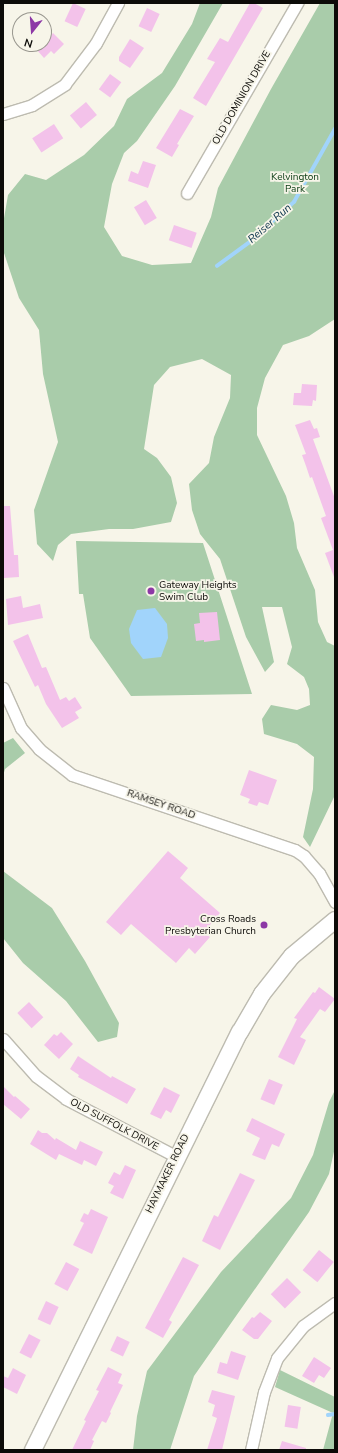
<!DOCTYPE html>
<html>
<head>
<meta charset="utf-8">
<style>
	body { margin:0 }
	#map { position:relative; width:338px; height:1453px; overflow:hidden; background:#f7f5e9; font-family:"Nunito Sans",sans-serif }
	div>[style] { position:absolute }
	.green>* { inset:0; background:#a9ccaa }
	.water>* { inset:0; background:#a1d4fb }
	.stream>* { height:3.5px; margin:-1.75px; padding:0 1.75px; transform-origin:1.75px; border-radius:1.75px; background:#a1d4fb }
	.building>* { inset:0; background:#f3c2ea; transform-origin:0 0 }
	.roads { filter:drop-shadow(1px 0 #bdbbb0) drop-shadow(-1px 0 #bdbbb0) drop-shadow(0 1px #bdbbb0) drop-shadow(0 -1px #bdbbb0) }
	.minor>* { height:11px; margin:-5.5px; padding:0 5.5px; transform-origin:5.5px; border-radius:5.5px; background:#fff }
	.secondary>* { height:16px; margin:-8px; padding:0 8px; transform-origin:8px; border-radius:8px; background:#fff }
	.dots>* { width:11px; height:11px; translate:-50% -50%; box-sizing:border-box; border:2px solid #f7f5e9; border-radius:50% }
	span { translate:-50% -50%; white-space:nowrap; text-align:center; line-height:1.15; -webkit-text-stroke:3.5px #f7f5e9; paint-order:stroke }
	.street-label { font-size:10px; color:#0c0b08 }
	.park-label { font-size:10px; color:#083a11 }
	.poi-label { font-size:10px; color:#0c0b08 }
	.left { translate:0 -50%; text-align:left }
	.right { translate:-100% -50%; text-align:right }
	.water-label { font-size:11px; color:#063049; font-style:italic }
	.frame { position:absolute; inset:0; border:4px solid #0c0b08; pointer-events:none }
	.north { position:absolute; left:12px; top:12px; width:40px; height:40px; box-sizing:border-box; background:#f7f5e9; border:1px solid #99978f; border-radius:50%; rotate:197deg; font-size:11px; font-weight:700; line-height:16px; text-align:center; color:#0c0b08 }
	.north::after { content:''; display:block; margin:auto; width:14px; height:18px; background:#8d38a6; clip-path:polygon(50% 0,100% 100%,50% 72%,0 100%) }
</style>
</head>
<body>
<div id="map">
	<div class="green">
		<i style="clip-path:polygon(200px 3px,223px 3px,175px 86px,137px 141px,124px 153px,112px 184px,104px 227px,122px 256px,152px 265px,191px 263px,211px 217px,218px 188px,271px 89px,320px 3px,335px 3px,335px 319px,309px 336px,283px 345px,265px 378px,257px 408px,257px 435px,286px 496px,294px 523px,297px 548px,315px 590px,318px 622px,327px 642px,335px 646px,335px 795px,310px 847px,303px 837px,313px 789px,314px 757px,297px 744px,264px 734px,262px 719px,271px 705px,297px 710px,310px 705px,309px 689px,304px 677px,287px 664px,292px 647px,282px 607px,262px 607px,274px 662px,265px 672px,246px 637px,220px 559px,200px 534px,192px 510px,189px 484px,209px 463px,214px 437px,230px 398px,231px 375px,202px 359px,170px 367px,154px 385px,144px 449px,157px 458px,171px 477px,177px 503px,171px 522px,133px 529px,109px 529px,71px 534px,58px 545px,53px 561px,37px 544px,34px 510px,58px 442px,43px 374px,39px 330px,19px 298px,3px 250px,3px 224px,8px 195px,25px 174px,46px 180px,84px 155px,114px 126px,127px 99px,162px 73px,192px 24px)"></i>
		<i style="clip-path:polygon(76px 541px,203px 543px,252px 694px,131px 696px,90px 638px,83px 594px,79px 594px)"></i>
		<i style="clip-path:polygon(13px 738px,25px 753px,5px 769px,3px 776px,3px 743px)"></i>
		<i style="clip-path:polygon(3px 871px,52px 908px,85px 961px,119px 1023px,117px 1037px,98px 1042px,66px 1001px,23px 963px,3px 938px)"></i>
		<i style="clip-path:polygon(335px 1090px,335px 1147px,329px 1174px,309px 1212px,194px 1376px,170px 1450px,133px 1450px,137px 1416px,147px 1371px,221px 1272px,291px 1198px,313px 1155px,329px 1102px)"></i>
		<i style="clip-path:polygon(280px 1370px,335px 1397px,335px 1450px,323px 1450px,333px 1413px,275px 1387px)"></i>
	</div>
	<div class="water">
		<i style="clip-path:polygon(155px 608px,167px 624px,168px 638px,161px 657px,143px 659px,131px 643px,129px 629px,137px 610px)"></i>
	</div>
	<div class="stream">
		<i style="left:217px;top:266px;width:42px;rotate:-36.3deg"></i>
		<i style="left:251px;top:241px;width:58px;rotate:-42.2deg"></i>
		<i style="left:294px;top:202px;width:84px;rotate:-60.7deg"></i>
		<i style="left:328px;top:1415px;width:7px;rotate:-8deg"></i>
	</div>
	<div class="building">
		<i style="left:73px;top:3px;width:14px;height:20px;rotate:25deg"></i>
		<i style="clip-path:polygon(250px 3px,254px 3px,263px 8px,206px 106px,193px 98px,215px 62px,207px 59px,220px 38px,228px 42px)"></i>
		<i style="left:147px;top:8px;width:14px;height:20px;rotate:25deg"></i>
		<i style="clip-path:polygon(53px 33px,64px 44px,54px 54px,51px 51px,44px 58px,36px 49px,41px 44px,44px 44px)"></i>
		<i style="clip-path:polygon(130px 39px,144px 48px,130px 68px,119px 61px,119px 57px)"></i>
		<i style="left:110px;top:74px;width:14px;height:19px;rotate:36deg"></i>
		<i style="left:86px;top:102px;width:17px;height:21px;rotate:50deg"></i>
		<i style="clip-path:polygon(180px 109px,194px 116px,177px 144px,179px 145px,172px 157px,156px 148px)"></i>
		<i style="left:54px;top:124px;width:17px;height:26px;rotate:57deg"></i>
		<i style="clip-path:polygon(143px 161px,156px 165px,148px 188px,128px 181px,131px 171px,138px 174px)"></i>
		<i style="left:146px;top:200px;width:21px;height:14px;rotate:59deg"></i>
		<i style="left:174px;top:225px;width:24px;height:16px;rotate:19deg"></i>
		<i style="clip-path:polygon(302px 384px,317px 385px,316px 401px,313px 400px,312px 406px,293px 405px,294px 393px,301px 393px)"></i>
		<i style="clip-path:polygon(310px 420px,314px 429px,317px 428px,320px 437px,313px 439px,335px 499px,334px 577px,325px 553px,333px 550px,321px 518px,326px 516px,312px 477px,310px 478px,306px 466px,302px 455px,306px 454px,295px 425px)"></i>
		<i style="clip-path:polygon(3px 506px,10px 506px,14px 555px,18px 555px,19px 577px,4px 578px)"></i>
		<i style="clip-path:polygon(21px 596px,23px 608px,40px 604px,43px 618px,8px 625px,6px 599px)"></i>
		<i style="clip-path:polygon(217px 612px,220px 640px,204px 642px,204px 640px,196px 641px,194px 624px,200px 623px,199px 613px)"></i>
		<i style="clip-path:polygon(28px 634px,42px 668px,46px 667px,60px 700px,66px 697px,69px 701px,75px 697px,82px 708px,75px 712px,79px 718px,62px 728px,46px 704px,38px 685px,35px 687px,13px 641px)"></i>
		<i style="clip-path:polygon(249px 770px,277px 780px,268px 805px,259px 802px,257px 806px,248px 803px,250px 799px,240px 795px)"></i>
		<i style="clip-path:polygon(168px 851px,188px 868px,180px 878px,220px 913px,204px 932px,210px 937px,195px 954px,189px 948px,176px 963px,131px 924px,121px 935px,106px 922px)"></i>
		<i style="clip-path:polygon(319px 987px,335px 999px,325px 1012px,320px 1009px,300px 1037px,306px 1040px,294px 1065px,278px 1057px,297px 1019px,294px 1018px,313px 992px,315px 993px)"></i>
		<i style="left:29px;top:1002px;width:21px;height:16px;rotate:47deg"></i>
		<i style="clip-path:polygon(61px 1032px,73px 1044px,59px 1059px,44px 1045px,54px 1034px,57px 1036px)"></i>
		<i style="clip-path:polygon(78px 1056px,111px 1078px,112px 1076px,136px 1089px,127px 1104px,78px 1077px,79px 1075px,70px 1069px)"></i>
		<i style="left:269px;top:1079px;width:15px;height:22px;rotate:23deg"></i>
		<i style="clip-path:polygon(3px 1086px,14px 1097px,15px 1096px,30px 1109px,21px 1119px,3px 1104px)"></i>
		<i style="clip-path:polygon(164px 1087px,180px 1095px,171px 1113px,166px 1110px,161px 1119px,150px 1114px)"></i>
		<i style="clip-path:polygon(252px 1118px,285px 1134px,279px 1147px,272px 1144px,265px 1160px,252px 1155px,260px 1138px,246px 1131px)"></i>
		<i style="clip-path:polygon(38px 1130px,42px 1133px,47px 1133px,55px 1140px,56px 1138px,76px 1150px,80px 1141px,103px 1152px,96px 1166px,84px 1160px,82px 1165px,59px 1154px,56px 1160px,30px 1144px)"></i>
		<i style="clip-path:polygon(125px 1165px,136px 1170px,123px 1199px,110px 1193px,114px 1186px,108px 1183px,114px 1172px,120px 1175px)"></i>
		<i style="clip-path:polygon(240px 1173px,255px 1180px,220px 1250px,202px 1241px,214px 1215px,218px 1217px)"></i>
		<i style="clip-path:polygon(91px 1209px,108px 1217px,92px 1254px,73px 1245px,84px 1223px,80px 1221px,84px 1213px,88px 1215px)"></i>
		<i style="left:319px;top:1250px;width:19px;height:26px;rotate:39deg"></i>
		<i style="clip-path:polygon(183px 1257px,199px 1265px,169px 1320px,172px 1322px,163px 1338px,145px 1328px)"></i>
		<i style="left:66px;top:1262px;width:15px;height:25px;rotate:28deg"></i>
		<i style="left:287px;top:1278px;width:20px;height:23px;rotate:45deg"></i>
		<i style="left:46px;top:1301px;width:14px;height:20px;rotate:25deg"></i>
		<i style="clip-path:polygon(260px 1312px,272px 1321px,258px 1339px,254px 1339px,242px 1330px,252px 1317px,254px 1318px)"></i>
		<i style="left:29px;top:1334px;width:13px;height:21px;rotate:27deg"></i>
		<i style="left:117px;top:1336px;width:14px;height:16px;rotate:25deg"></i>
		<i style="clip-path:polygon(231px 1351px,246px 1356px,238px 1380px,217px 1373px,220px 1362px,227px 1364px)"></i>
		<i style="clip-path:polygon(314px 1357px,331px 1368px,324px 1378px,319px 1375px,314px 1383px,302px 1376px)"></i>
		<i style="clip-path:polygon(108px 1367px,122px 1374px,118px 1383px,123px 1385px,110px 1412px,111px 1413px,106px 1423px,102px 1421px,92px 1440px,94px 1441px,90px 1450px,72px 1450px,86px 1421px,84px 1420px,99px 1391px,96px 1390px)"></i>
		<i style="clip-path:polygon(13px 1368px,26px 1375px,17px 1394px,3px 1387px,3px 1376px,8px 1378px)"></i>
		<i style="clip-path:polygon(212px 1390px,235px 1396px,222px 1450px,207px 1450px,217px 1418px,212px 1416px,215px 1405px,208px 1402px)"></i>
		<i style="left:288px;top:1405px;width:13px;height:22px;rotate:9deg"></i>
		<i style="clip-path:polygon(282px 1441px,306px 1448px,306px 1450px,279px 1450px)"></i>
	</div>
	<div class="roads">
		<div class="minor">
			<i style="left:3px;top:114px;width:30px;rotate:-17deg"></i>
			<i style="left:32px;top:105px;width:39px;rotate:-32deg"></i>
			<i style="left:65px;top:84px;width:51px;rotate:-52.9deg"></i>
			<i style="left:96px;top:43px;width:46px;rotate:-61.2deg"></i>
			<i style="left:187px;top:193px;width:220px;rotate:-59.9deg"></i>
			<i style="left:3px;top:688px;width:44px;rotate:65.8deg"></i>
			<i style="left:21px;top:728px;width:28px;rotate:49deg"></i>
			<i style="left:39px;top:749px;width:42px;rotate:38.2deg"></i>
			<i style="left:72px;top:775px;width:235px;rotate:18.6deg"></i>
			<i style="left:295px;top:850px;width:11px;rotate:34deg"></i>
			<i style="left:304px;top:856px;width:23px;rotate:49deg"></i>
			<i style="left:319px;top:873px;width:33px;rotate:61deg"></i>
			<i style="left:3px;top:1039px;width:50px;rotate:48.3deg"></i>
			<i style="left:36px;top:1076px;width:38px;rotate:37deg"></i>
			<i style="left:66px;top:1099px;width:125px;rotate:27.6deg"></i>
			<i style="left:251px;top:1450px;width:59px;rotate:-77.4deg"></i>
			<i style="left:264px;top:1392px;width:36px;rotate:-69deg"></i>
			<i style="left:277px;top:1358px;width:41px;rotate:-50.9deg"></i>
			<i style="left:303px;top:1326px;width:39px;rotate:-36deg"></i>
		</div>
		<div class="secondary">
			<i style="left:33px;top:1450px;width:466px;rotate:-63.7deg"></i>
			<i style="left:240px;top:1032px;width:44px;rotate:-59.9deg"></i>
			<i style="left:262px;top:994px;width:48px;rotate:-51.7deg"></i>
			<i style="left:292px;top:956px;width:56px;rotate:-39.9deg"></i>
		</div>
	</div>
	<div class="dots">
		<i style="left:151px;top:591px;background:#8d38a6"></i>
		<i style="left:264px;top:925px;background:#8d38a6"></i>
	</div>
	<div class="street-label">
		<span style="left:242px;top:98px;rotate:-60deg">OLD DOMINION DRIVE</span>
		<span style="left:161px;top:805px;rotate:19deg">RAMSEY ROAD</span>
		<span style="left:114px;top:1125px;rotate:28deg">OLD SUFFOLK DRIVE</span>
		<span style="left:168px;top:1174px;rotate:-64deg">HAYMAKER ROAD</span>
	</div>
	<div class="park-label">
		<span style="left:295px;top:183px">Kelvington<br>Park</span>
	</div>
	<div class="poi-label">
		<span class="left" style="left:159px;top:591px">Gateway Heights<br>Swim Club</span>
		<span class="right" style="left:256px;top:925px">Cross Roads<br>Presbyterian Church</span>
	</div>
	<div class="water-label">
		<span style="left:270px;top:224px;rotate:-41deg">Reiser Run</span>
	</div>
	<div class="frame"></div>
	<div class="north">N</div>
</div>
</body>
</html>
